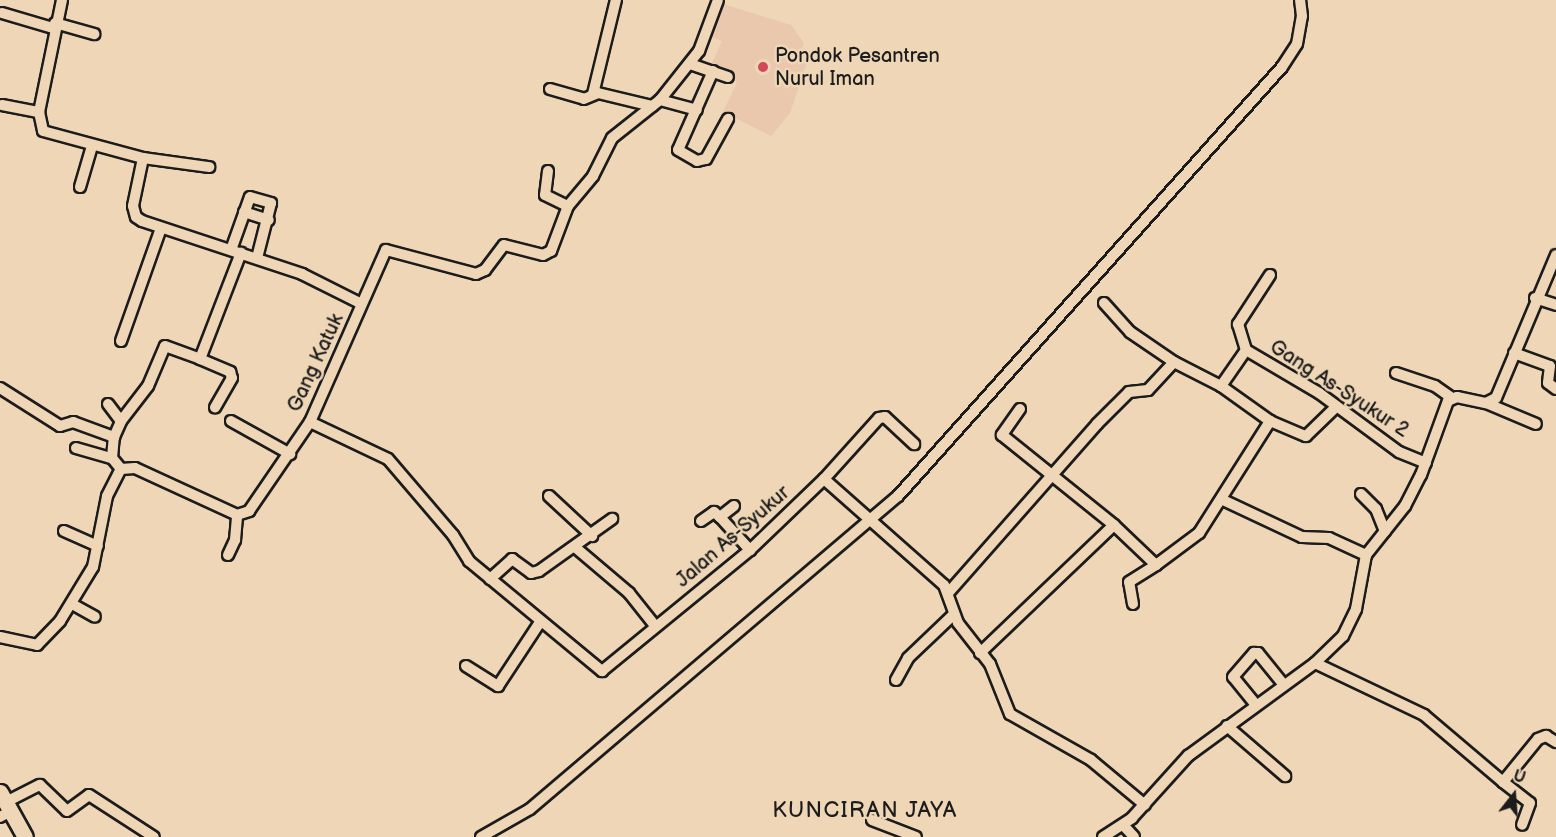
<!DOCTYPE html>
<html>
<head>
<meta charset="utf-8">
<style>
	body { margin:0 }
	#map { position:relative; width:1556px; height:837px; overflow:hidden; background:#eed6b6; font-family:"Balsamiq Sans",sans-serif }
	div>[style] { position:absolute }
	.built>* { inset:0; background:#e9c8ad }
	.roads { filter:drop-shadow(2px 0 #1c1c1c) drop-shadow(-2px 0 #1c1c1c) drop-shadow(0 2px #1c1c1c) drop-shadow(0 -2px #1c1c1c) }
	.minor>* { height:10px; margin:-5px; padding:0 5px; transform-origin:5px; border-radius:5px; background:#eed6b6 }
	.secondary>* { height:15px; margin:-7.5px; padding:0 7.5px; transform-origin:7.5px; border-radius:7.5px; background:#eed6b6 }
	.dots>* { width:16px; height:16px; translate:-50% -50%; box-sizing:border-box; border:3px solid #eed6b6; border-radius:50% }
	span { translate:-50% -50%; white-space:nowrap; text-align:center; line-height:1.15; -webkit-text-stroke:5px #eed6b6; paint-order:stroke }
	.poi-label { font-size:20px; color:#1c1c1c }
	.left { translate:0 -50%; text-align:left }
	.street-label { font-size:20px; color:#1c1c1c }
	.quarter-label { font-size:22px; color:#1c1c1c; letter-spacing:1.5px }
	.north { position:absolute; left:1484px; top:765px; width:60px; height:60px; -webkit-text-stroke:4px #eed6b6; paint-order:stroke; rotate:17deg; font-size:16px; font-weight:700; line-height:24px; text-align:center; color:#1c1c1c }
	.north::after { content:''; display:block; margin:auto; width:21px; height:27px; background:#1c1c1c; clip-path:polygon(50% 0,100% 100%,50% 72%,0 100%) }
</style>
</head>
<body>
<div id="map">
	<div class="built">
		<i style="clip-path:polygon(720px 3px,791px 25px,804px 43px,799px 59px,807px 62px,790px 113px,771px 136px,723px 112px,737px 83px,730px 71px,712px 63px,722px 41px,709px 36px)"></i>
	</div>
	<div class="roads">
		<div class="minor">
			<i style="left:62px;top:0;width:114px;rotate:101.6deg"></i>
			<i style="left:39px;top:112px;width:19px;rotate:78deg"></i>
			<i style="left:43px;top:131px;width:104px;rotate:15.1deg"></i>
			<i style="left:143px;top:158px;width:49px;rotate:101.8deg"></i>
			<i style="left:133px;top:206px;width:11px;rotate:75deg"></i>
			<i style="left:136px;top:217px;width:7px;rotate:34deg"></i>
			<i style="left:142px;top:221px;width:169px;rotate:18.3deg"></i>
			<i style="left:302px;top:274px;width:65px;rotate:26.6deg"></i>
			<i style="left:2px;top:13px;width:53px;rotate:16.4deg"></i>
			<i style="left:55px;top:23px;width:41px;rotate:15.8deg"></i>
			<i style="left:690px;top:64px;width:40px;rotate:18.9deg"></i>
			<i style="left:713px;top:71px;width:86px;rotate:113.9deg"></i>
			<i style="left:678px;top:150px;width:22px;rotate:30deg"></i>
			<i style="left:697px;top:161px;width:9px;rotate:-13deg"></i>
			<i style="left:706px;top:159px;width:46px;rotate:-61.2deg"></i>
			<i style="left:550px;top:89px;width:35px;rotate:16deg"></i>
			<i style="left:584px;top:99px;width:15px;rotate:-23deg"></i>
			<i style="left:598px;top:93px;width:56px;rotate:13.5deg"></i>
			<i style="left:593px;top:94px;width:97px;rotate:-76.3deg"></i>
			<i style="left:660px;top:100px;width:38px;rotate:15deg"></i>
			<i style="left:2px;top:105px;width:38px;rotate:11deg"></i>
			<i style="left:143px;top:158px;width:67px;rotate:7.8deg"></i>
			<i style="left:548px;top:171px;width:24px;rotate:97deg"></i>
			<i style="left:545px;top:195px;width:25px;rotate:26deg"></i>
			<i style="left:80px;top:187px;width:43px;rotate:-73.7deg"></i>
			<i style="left:244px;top:212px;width:26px;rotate:18deg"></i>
			<i style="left:231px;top:250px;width:56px;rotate:-70.3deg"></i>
			<i style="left:250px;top:197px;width:22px;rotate:16deg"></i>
			<i style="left:271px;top:203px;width:57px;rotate:104.3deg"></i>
			<i style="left:1270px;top:275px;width:59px;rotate:123.1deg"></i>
			<i style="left:1238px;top:324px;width:27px;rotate:73deg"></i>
			<i style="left:1246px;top:350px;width:85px;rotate:30.5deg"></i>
			<i style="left:1319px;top:393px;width:99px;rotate:36.4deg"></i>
			<i style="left:1399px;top:452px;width:29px;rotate:22deg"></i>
			<i style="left:1535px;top:298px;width:22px;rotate:18deg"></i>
			<i style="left:1104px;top:303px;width:39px;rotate:48deg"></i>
			<i style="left:1130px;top:332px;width:53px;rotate:34.3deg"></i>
			<i style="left:1174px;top:362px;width:53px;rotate:27.1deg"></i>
			<i style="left:121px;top:341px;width:120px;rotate:-70.5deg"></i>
			<i style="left:1246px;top:350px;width:44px;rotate:124.8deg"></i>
			<i style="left:1221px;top:386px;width:60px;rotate:35.5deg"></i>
			<i style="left:1514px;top:353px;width:38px;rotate:20deg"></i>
			<i style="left:1550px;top:366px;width:17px;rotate:97deg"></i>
			<i style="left:1548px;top:383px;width:10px;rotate:37deg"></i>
			<i style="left:200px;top:359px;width:33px;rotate:23deg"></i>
			<i style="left:230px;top:372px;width:6px;rotate:72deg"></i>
			<i style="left:232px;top:378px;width:34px;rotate:120deg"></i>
			<i style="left:1396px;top:373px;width:41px;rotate:18.4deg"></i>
			<i style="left:1435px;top:386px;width:21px;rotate:35deg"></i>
			<i style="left:0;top:388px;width:71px;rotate:32.3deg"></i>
			<i style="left:60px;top:426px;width:14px;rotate:-17deg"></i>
			<i style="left:73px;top:422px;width:44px;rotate:20.1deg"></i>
			<i style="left:1486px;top:403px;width:54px;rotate:22.8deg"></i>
			<i style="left:108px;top:404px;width:21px;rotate:53deg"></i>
			<i style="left:1020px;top:409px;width:32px;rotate:125deg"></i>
			<i style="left:1002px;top:435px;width:144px;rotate:38.8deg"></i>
			<i style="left:231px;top:421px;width:68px;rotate:29.2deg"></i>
			<i style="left:310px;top:422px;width:86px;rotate:25.4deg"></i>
			<i style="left:388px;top:459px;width:100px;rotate:49.5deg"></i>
			<i style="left:453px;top:535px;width:31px;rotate:58deg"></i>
			<i style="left:469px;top:561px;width:173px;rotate:39.6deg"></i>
			<i style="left:602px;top:671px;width:191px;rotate:-39.3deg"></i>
			<i style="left:750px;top:550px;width:103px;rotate:-43.8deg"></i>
			<i style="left:824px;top:479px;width:82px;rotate:-48deg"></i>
			<i style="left:879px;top:418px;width:6px;rotate:-9deg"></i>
			<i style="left:885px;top:417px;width:40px;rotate:43deg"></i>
			<i style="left:76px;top:448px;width:37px;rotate:16deg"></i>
			<i style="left:121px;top:469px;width:14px;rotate:-129deg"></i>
			<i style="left:112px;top:458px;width:21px;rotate:-85deg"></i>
			<i style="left:114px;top:437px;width:17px;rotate:-66deg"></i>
			<i style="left:121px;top:421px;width:44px;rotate:-52.4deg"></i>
			<i style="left:148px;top:386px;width:43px;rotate:-67deg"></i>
			<i style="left:165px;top:346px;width:37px;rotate:20deg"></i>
			<i style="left:200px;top:359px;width:114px;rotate:-68.9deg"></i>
			<i style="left:824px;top:479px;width:160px;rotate:41.5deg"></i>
			<i style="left:944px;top:585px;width:40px;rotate:69.8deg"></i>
			<i style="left:958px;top:623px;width:52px;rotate:52deg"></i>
			<i style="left:990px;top:664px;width:54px;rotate:68.2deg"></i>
			<i style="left:1010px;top:714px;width:93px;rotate:29.6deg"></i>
			<i style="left:1091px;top:760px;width:70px;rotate:39.8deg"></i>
			<i style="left:1361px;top:494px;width:21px;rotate:45deg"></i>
			<i style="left:1376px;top:509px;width:24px;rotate:68deg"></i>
			<i style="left:549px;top:496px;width:59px;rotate:42.9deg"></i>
			<i style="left:1223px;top:500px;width:87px;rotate:25.1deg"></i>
			<i style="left:1302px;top:537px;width:27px;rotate:2deg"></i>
			<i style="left:1329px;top:538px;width:41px;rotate:24.7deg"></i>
			<i style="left:734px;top:506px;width:18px;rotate:142deg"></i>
			<i style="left:720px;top:517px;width:45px;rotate:47.7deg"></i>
			<i style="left:701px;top:521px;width:16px;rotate:-35deg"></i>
			<i style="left:714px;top:512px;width:8px;rotate:40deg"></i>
			<i style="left:64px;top:531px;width:37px;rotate:24deg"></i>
			<i style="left:576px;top:548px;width:70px;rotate:40.3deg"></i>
			<i style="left:629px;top:593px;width:43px;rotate:51.5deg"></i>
			<i style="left:228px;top:555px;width:17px;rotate:-65deg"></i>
			<i style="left:235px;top:540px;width:25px;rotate:-85deg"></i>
			<i style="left:490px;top:579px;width:30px;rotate:-42deg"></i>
			<i style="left:512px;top:559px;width:24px;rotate:36deg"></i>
			<i style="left:531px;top:573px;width:8px;rotate:-14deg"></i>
			<i style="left:539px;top:571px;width:90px;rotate:-35.5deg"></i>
			<i style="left:949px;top:592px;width:224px;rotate:-48.6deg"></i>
			<i style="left:1097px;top:424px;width:45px;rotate:-45deg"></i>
			<i style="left:1129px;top:392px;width:19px;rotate:-6deg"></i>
			<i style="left:1148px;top:390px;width:38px;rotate:-47deg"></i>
			<i style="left:72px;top:604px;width:26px;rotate:29deg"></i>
			<i style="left:1133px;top:604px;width:22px;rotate:-100deg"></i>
			<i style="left:1129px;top:582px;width:32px;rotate:-32deg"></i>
			<i style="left:0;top:637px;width:38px;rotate:12deg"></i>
			<i style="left:37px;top:645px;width:33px;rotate:-46deg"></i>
			<i style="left:60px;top:621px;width:63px;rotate:-58.6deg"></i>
			<i style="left:93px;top:567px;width:72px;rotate:-78.8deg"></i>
			<i style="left:107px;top:496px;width:30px;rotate:-63deg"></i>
			<i style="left:121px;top:469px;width:14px;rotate:-4deg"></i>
			<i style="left:135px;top:468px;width:112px;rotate:24.7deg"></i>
			<i style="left:237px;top:515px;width:13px;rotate:-18deg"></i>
			<i style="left:249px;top:511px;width:108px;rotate:-55.6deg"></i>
			<i style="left:310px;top:422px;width:188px;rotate:-66.2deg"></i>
			<i style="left:386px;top:250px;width:93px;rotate:14.9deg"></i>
			<i style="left:476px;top:274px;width:10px;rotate:-24deg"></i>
			<i style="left:485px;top:270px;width:31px;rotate:-53deg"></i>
			<i style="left:504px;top:245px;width:40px;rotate:14.4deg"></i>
			<i style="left:543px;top:255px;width:9px;rotate:-27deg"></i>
			<i style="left:551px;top:251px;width:48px;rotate:-69.3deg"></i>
			<i style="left:568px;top:206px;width:39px;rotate:-50deg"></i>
			<i style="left:593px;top:176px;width:42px;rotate:-63.4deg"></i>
			<i style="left:612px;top:138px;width:61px;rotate:-38.4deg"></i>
			<i style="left:660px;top:100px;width:63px;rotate:-51.5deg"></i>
			<i style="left:699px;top:51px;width:54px;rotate:-69.6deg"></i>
			<i style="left:980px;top:653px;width:185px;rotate:-43.7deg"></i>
			<i style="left:1114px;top:525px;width:58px;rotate:43.6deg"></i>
			<i style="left:1156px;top:565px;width:54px;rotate:-36.7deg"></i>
			<i style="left:1199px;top:533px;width:133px;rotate:-57.6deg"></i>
			<i style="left:1270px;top:421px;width:39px;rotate:23deg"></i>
			<i style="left:1306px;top:436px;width:40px;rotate:-44deg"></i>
			<i style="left:1315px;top:663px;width:121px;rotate:25.5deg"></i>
			<i style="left:1424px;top:715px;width:104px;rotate:40.3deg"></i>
			<i style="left:1503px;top:782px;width:55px;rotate:-50.9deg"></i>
			<i style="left:1538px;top:739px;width:9px;rotate:-21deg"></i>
			<i style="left:1546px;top:736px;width:12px;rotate:31deg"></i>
			<i style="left:466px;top:666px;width:38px;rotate:32deg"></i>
			<i style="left:498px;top:686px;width:77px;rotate:-56.7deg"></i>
			<i style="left:896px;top:680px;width:25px;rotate:-61deg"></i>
			<i style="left:908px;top:658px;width:64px;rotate:-43.7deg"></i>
			<i style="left:1256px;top:705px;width:36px;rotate:-129deg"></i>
			<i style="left:1233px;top:677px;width:32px;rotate:-49deg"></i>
			<i style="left:1254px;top:653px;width:4px"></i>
			<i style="left:1258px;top:653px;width:41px;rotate:50.9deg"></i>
			<i style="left:1227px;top:726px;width:77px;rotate:40.8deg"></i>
			<i style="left:1503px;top:782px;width:34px;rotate:38deg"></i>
			<i style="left:1530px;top:803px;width:23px;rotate:110deg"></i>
			<i style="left:6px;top:802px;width:38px;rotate:-27deg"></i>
			<i style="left:40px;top:785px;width:37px;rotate:44deg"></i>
			<i style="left:67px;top:811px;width:27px;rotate:-36deg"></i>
			<i style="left:89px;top:795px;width:77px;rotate:32.9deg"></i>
			<i style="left:0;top:817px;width:13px;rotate:-29deg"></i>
			<i style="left:872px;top:820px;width:47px;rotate:21.1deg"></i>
			<i style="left:1123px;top:825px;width:16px;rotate:47deg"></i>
			<i style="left:481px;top:837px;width:56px;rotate:-29.7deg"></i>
			<i style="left:530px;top:809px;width:483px;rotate:-40.4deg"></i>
			<i style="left:898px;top:496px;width:576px;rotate:-48.17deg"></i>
			<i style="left:1282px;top:67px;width:27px;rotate:-57deg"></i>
			<i style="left:1297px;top:44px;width:28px;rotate:-80deg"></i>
			<i style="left:1302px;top:16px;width:16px;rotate:-97deg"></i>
			<i style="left:1103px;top:837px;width:35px;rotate:-33deg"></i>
			<i style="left:1132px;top:818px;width:84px;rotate:-47.9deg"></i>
			<i style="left:1188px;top:756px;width:157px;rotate:-36.2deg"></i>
			<i style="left:1315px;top:663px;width:39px;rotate:-44deg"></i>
			<i style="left:1343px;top:636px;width:30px;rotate:-64deg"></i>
			<i style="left:1356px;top:609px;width:55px;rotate:-79.5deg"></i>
			<i style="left:1366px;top:555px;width:63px;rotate:-51.5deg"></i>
			<i style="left:1405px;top:506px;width:35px;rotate:-63deg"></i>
			<i style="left:1421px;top:475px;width:79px;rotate:-70deg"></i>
			<i style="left:1448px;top:401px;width:10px;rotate:-24deg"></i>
			<i style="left:1457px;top:397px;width:30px;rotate:12deg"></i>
			<i style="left:1486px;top:403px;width:11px;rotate:-27deg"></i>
			<i style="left:1496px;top:398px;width:155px;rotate:-67.2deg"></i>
		</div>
		<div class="secondary">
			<i style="left:0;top:792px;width:51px;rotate:60.9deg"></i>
		</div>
	</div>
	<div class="dots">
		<i style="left:763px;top:67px;background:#d1495b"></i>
	</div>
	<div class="poi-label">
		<span class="left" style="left:775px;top:68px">Pondok Pesantren<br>Nurul Iman</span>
	</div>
	<div class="street-label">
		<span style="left:316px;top:363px;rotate:-65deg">Gang Katuk</span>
		<span style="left:1339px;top:389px;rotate:33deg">Gang As-Syukur 2</span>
		<span style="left:733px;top:537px;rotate:-41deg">Jalan As-Syukur</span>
	</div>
	<div class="quarter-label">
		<span style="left:865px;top:811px">KUNCIRAN JAYA</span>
	</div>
	<div class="north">U</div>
</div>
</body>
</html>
